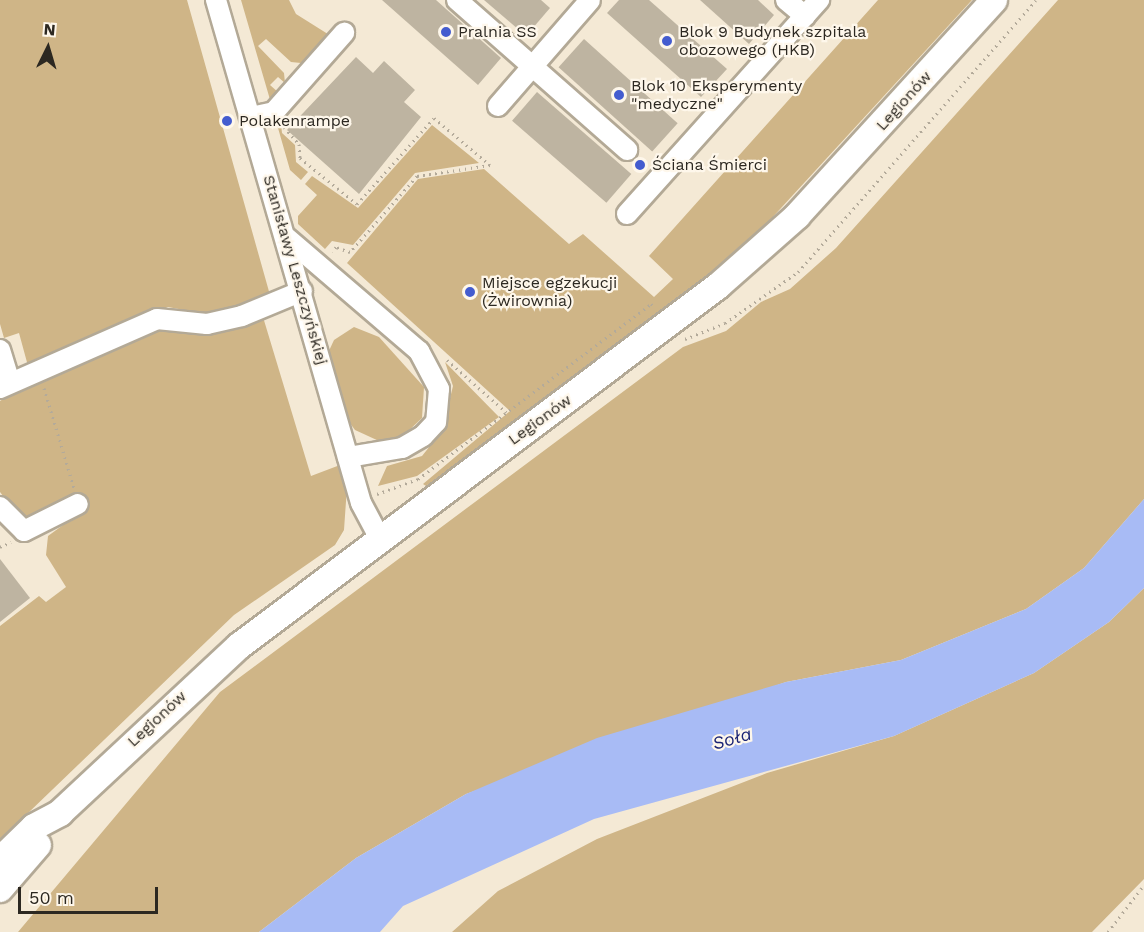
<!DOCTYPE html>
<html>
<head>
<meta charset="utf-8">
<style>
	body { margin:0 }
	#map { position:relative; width:1144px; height:932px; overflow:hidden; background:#f4e9d5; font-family:"Work Sans",sans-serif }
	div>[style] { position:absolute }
	.green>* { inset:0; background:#cfb587 }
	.water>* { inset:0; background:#a8bbf5 }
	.building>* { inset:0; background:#beb4a1; transform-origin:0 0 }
	.path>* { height:3px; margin-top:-1.5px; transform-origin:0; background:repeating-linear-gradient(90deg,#b3aa9a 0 1.5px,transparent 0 6px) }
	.roads { filter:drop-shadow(2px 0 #b3a996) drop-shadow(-2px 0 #b3a996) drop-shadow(0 2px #b3a996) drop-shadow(0 -2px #b3a996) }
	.minor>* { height:20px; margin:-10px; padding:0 10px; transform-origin:10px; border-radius:10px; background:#fff }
	.major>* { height:26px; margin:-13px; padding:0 13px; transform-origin:13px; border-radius:13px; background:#fff }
	.dots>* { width:16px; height:16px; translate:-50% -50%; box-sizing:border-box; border:3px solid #fef7eb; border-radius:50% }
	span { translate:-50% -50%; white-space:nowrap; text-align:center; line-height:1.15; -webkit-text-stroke:4.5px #fef7eb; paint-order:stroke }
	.poi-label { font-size:16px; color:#2c2821 }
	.left { translate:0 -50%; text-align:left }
	.street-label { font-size:16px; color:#2c2821 }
	.water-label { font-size:18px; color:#1a2475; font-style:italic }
	.north { position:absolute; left:18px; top:18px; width:60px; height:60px; -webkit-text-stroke:4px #fef7eb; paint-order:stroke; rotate:5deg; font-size:16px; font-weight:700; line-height:24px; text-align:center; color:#2c2821 }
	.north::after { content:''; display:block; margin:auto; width:21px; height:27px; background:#2c2821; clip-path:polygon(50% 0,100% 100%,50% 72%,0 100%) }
	.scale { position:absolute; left:18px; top:887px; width:140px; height:27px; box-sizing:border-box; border:3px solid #2c2821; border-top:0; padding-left:8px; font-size:18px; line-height:21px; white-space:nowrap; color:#2c2821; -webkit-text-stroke:4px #fef7eb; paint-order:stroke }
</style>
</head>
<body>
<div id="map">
	<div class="green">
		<i style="clip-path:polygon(0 0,187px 0,270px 295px,211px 315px,168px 307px,28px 366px,19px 333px,4px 338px,0 324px)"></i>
		<i style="clip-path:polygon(241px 0,289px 0,296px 14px,331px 36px,313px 59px,301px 63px,291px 62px,266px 39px,258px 46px,284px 73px,285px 83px,278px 77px,270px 85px,279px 93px,271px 103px)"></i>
		<i style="clip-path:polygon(878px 0,972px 0,760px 231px,616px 353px,426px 486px,423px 484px,510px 411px,347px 263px,418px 179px,484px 169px,569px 244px,583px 234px,654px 297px,673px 279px,649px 256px)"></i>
		<i style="clip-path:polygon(1058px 0,1144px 0,1144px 499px,1084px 568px,1026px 609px,901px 660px,786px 682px,466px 794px,356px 858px,259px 932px,18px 932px,220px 692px,683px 347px,726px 331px,761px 302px,790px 289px,836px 248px)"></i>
		<i style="clip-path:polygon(280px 115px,282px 133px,295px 145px,296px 162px,308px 172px,301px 180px,290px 170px,276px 121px)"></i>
		<i style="clip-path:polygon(432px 125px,479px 163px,415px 173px,353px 245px,332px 241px,325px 249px,298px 224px,298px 216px,317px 195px,305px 184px,312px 176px,358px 208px)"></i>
		<i style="clip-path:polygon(263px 317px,311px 476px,340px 465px,347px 487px,344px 530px,335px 545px,234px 615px,0 840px,0 626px,39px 596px,46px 602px,66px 587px,46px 555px,48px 536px,85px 509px,35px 520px,17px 514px,0 492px,0 401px,39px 377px,156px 328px)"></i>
		<i style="clip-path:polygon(354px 327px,379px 337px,424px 387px,422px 418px,402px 437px,379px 441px,355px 430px,346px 418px,328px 353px,334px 340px)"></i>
		<i style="clip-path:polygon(445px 362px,499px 417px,417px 476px,378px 486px,387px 466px,422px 456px,442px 431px,453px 386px)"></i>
		<i style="clip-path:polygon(1144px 588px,1144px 879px,1092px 932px,452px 932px,498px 891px,597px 839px,767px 773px,894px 736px,1034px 673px,1109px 622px)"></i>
	</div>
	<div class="water">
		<i style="clip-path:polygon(1144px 499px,1144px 588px,1109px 622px,1034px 673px,894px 736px,594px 819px,403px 906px,380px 932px,259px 932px,356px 858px,466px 794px,597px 738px,786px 682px,901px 660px,1026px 609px,1084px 568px)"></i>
	</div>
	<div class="building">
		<i style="clip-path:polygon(382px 0,436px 0,501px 58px,478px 85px)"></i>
		<i style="clip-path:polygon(484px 0,541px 0,550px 8px,526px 36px)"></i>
		<i style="clip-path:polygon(619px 0,649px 0,727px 69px,701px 97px,607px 13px)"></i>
		<i style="clip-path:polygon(700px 0,758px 0,774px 15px,749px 44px)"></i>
		<i style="left:584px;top:39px;width:126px;height:38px;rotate:42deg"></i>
		<i style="clip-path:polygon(356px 57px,373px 73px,384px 61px,415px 90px,404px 102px,421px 117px,359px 194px,287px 130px)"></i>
		<i style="left:537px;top:92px;width:125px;height:38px;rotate:41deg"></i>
		<i style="clip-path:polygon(0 559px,30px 598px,0 622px)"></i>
	</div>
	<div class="path">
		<i style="left:284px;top:127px;width:23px;rotate:49deg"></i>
		<i style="left:299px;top:144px;width:14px;rotate:86deg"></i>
		<i style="left:300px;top:158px;width:73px;rotate:38.9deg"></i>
		<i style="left:357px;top:204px;width:115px;rotate:-48.2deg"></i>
		<i style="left:434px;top:118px;width:73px;rotate:40deg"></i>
		<i style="left:490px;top:165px;width:74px;rotate:171.4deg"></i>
		<i style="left:417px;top:176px;width:101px;rotate:131.4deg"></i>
		<i style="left:350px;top:252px;width:15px;rotate:-160deg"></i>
		<i style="left:336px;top:247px;width:6px;rotate:129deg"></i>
		<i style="left:685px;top:339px;width:43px;rotate:-21.8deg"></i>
		<i style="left:725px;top:323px;width:89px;rotate:-34.9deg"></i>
		<i style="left:798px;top:272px;width:361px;rotate:-48.8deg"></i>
		<i style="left:447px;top:360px;width:79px;rotate:41.4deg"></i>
		<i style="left:44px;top:388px;width:104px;rotate:73.3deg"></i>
		<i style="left:377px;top:494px;width:44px;rotate:-20.1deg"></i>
		<i style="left:418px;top:479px;width:291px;rotate:-36.9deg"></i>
		<i style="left:651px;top:304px;width:5px;rotate:37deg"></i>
		<i style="left:0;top:547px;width:12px;rotate:-24deg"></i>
		<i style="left:1108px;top:932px;width:59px;rotate:-52.5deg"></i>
	</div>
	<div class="roads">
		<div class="minor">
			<i style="left:216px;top:0;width:523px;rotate:73.92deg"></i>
			<i style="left:361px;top:503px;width:38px;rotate:62deg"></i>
			<i style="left:457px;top:0;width:227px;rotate:41.4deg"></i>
			<i style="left:786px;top:0;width:25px;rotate:40deg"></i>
			<i style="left:498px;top:106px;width:140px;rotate:-49deg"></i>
			<i style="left:251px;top:117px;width:24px;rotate:-12deg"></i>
			<i style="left:274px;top:112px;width:106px;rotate:-48.5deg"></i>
			<i style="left:627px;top:214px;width:288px;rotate:-48.1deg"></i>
			<i style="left:287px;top:238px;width:174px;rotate:40.6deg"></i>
			<i style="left:419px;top:351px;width:43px;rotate:62.2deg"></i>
			<i style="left:439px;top:389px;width:33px;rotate:95deg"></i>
			<i style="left:436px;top:422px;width:19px;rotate:133deg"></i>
			<i style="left:423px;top:436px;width:24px;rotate:150deg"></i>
			<i style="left:402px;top:448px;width:55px;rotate:170.5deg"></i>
			<i style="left:0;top:350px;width:34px;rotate:73deg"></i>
			<i style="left:0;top:388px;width:171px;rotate:-23.7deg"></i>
			<i style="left:157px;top:319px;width:50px;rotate:5.7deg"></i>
			<i style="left:207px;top:324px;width:36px;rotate:-13deg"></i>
			<i style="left:242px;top:316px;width:65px;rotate:-22.6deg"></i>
			<i style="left:0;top:507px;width:34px;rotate:45deg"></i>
			<i style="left:24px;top:531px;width:60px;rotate:-26.6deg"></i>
		</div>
		<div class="major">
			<i style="left:0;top:860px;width:47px;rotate:-44.1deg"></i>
			<i style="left:34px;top:827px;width:30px;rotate:-28deg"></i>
			<i style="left:60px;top:813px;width:245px;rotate:-43deg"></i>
			<i style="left:239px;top:646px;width:599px;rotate:-36.93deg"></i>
			<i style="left:718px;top:286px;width:106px;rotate:-41.5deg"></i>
			<i style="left:797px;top:216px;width:292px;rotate:-47.6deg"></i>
			<i style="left:0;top:889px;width:58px;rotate:-49.2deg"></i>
		</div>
	</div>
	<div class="dots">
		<i style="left:446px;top:32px;background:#445ccf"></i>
		<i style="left:667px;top:41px;background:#445ccf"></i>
		<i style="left:619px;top:95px;background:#445ccf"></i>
		<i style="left:227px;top:121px;background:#445ccf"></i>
		<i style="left:640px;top:165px;background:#445ccf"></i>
		<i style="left:470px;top:292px;background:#445ccf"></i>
	</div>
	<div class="poi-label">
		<span class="left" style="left:458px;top:32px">Pralnia SS</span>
		<span class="left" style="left:679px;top:41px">Blok 9 Budynek szpitala<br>obozowego (HKB)</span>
		<span class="left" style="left:631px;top:95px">Blok 10 Eksperymenty<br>"medyczne"</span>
		<span class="left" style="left:239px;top:121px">Polakenrampe</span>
		<span class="left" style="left:652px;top:165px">Ściana Śmierci</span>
		<span class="left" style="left:482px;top:292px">Miejsce egzekucji<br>(Żwirownia)</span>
	</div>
	<div class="street-label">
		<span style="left:904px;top:101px;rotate:-48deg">Legionów</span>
		<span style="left:295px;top:270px;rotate:74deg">Stanisławy Leszczyńskiej</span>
		<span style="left:540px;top:420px;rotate:-36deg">Legionów</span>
		<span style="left:157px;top:719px;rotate:-43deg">Legionów</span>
	</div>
	<div class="water-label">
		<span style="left:732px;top:739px;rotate:-16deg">Soła</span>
	</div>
	<div class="north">N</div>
	<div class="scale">50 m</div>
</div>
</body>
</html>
